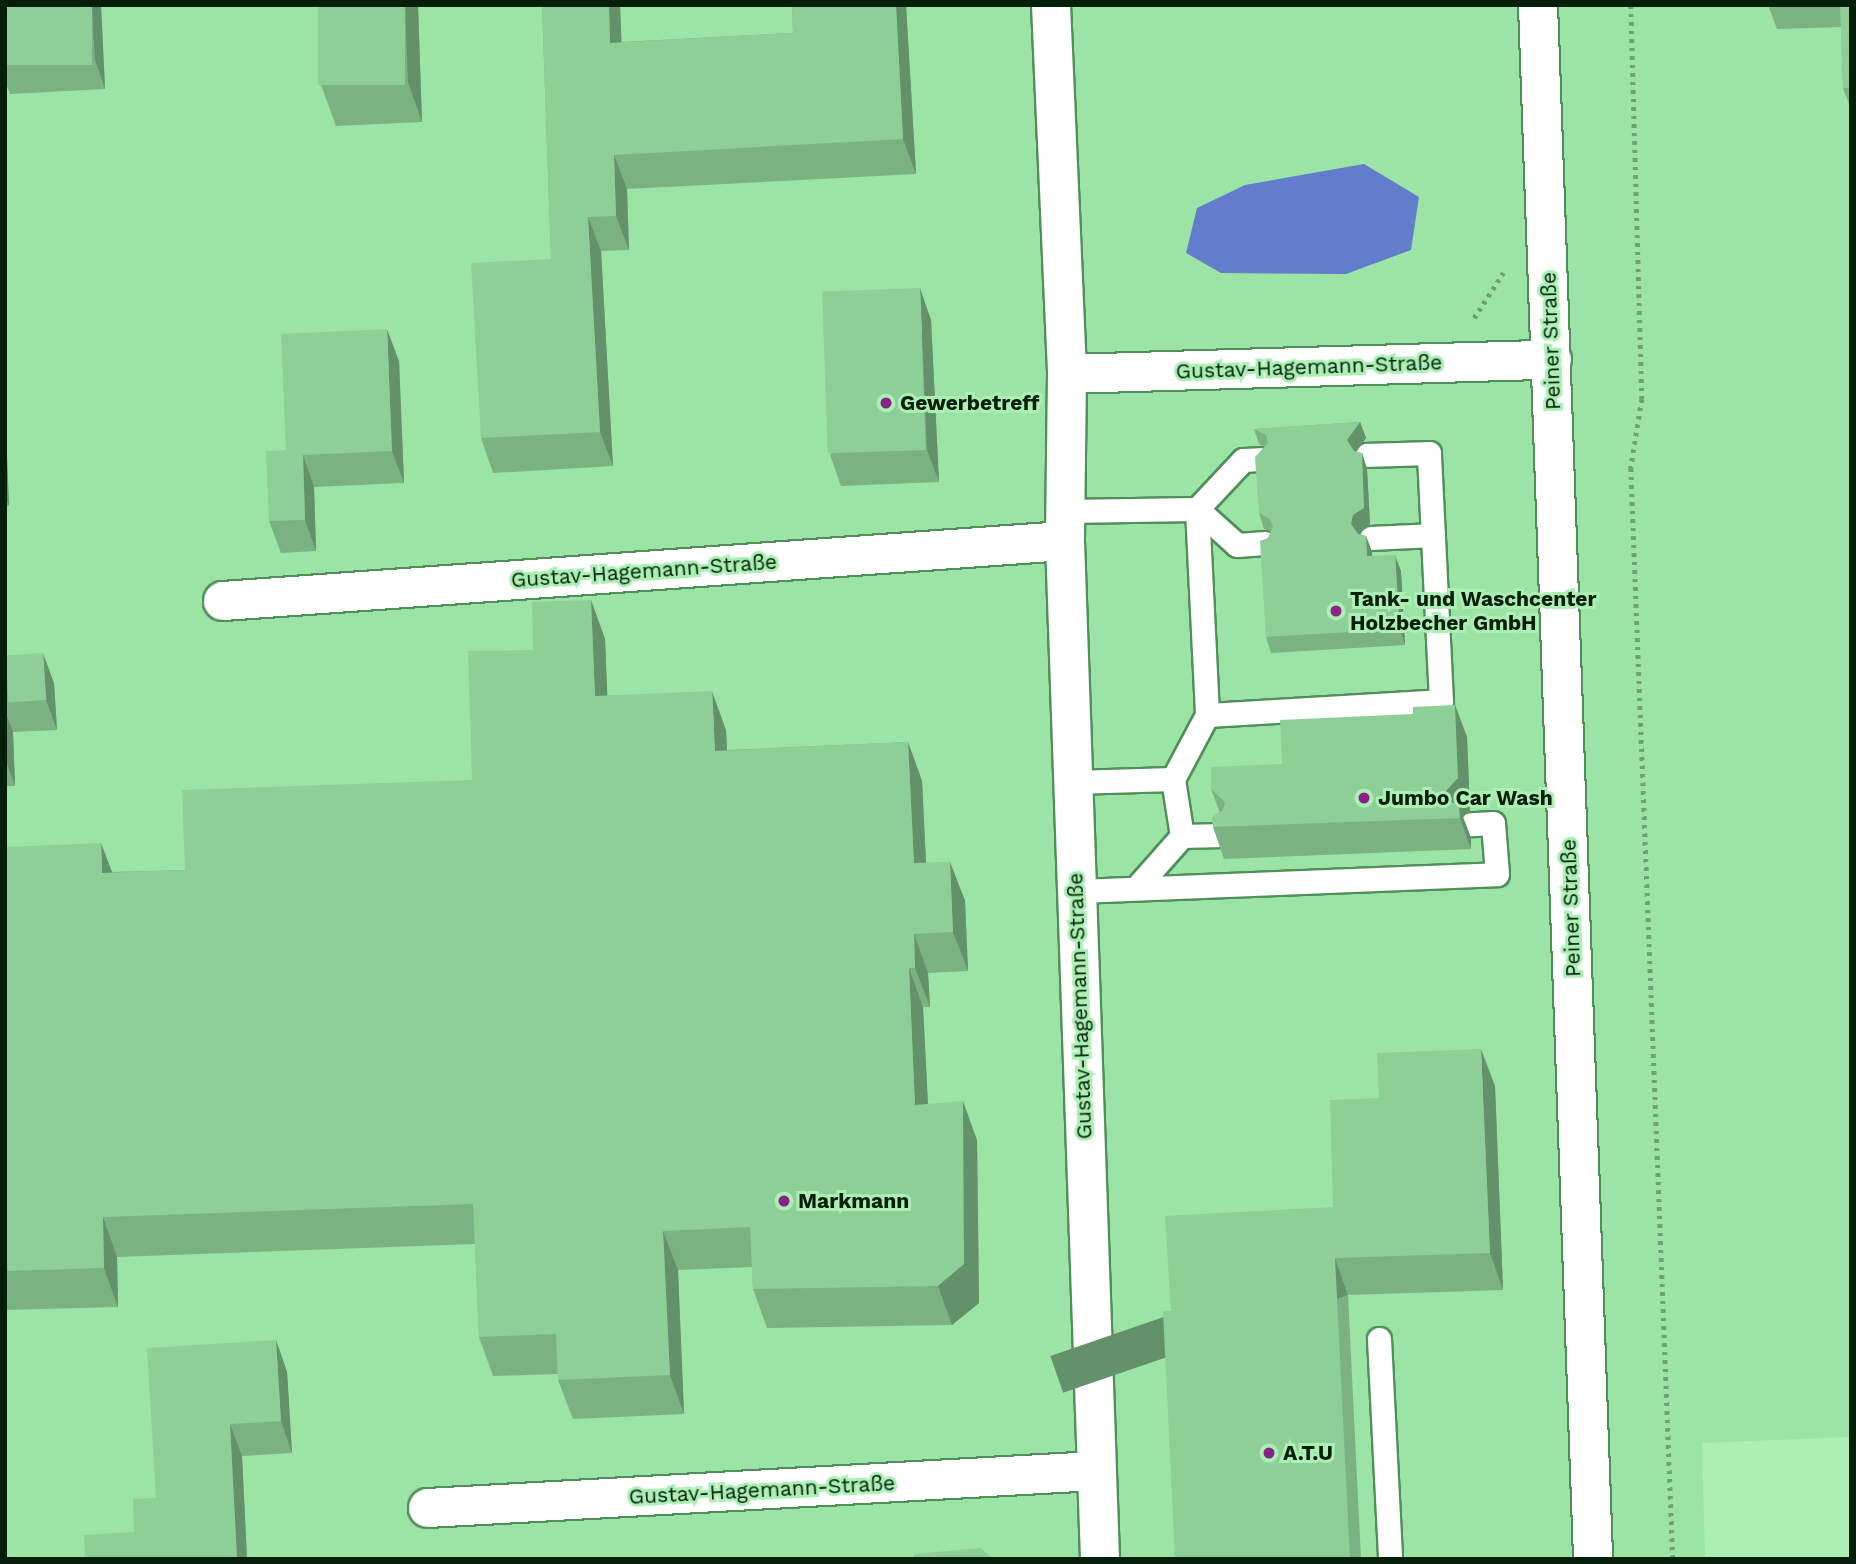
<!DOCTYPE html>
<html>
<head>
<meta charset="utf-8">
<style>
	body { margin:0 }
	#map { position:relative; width:1856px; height:1564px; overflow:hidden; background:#acefb5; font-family:"Work Sans",sans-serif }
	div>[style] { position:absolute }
	.built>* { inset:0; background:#9be4a5 }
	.water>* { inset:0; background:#627dcb }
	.path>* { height:4.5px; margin-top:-2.25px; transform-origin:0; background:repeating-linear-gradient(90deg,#6ea276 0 3.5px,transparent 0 8.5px) }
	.roads { filter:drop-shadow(2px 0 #508f5a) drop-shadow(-2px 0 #508f5a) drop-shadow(0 2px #508f5a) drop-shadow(0 -2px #508f5a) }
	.service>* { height:23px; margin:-11.5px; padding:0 11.5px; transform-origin:11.5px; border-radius:11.5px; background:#fff }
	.minor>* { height:38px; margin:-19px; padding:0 19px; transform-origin:19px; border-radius:19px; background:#fff }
	.secondary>* { height:38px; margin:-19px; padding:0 19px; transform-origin:19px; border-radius:19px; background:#fff }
	.wall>* { inset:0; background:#7ab282 }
	.shaded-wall>* { inset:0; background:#63916a; transform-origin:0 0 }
	.building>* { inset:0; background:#8ecf97; transform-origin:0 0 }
	.dots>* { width:19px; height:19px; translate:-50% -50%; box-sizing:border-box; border:4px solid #acefb5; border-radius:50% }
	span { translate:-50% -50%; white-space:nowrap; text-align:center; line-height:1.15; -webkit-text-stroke:6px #acefb5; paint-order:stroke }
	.street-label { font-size:21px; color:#041e09 }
	.poi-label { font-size:21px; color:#041e09; font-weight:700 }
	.left { translate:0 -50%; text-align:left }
	.frame { position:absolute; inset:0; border:7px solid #041e09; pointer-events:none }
</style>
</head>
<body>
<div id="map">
	<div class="built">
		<i style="clip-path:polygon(5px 5px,1851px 5px,1851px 1437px,1702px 1443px,1705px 1559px,5px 1559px)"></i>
	</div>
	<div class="water">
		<i style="clip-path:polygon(1364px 164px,1419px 197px,1411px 250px,1346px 274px,1221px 273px,1186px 253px,1197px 208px,1245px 185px)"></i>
	</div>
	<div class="path">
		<i style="left:1631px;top:5px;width:394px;rotate:88.4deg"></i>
		<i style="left:1642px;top:399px;width:70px;rotate:99.1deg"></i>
		<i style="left:1631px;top:468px;width:1092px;rotate:87.8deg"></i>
		<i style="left:1474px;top:318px;width:54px;rotate:-57.2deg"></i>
	</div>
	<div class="roads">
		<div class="service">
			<i style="left:1197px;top:509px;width:206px;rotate:87.2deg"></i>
			<i style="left:1197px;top:509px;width:54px;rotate:42deg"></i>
			<i style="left:1237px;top:545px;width:28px;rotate:-4deg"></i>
			<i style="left:1066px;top:511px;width:131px;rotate:-0.9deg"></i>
			<i style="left:1197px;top:509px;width:67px;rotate:-46.8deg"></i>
			<i style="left:1243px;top:460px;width:17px;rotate:-3deg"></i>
			<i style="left:1371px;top:538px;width:62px;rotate:-2.8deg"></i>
			<i style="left:1073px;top:782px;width:100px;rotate:-1.7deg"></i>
			<i style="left:1173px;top:779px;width:72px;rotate:-62deg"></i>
			<i style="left:1207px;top:715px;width:234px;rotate:-3.4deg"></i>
			<i style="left:1441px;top:701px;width:248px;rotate:-92.8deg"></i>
			<i style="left:1429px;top:453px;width:62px;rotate:178.2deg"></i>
			<i style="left:1182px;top:836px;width:41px;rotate:-1.4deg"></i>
			<i style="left:1136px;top:888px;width:69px;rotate:-48.5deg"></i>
			<i style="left:1182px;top:836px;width:58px;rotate:-99deg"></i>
			<i style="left:1077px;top:891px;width:420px;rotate:-2.3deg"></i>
			<i style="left:1497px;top:874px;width:51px;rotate:-94.5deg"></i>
			<i style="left:1493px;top:823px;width:22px;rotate:177deg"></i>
			<i style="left:1379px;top:1339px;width:220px;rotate:87.1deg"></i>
		</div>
		<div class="minor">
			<i style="left:1051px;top:5px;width:369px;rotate:87.5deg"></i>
			<i style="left:1067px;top:374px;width:485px;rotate:-1.7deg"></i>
			<i style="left:1067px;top:374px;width:167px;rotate:90.7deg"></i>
			<i style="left:1065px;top:541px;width:1019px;rotate:88.03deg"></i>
			<i style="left:223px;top:601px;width:844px;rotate:-4.08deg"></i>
			<i style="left:428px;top:1508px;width:669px;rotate:-3.17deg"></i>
		</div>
		<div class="secondary">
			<i style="left:1538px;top:5px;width:1555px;rotate:87.97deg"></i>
		</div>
	</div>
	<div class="wall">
		<i style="clip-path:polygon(5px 5px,101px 5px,105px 89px,10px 94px,5px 81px)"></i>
		<i style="clip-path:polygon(418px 5px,422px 122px,336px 126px,321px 85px)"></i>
		<i style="clip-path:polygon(542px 5px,620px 5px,621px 42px,793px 33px,792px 5px,906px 5px,916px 174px,627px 189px,629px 250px,601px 251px,613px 466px,493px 473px,481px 438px,551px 259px)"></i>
		<i style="clip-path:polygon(1768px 5px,1851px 5px,1851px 109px,1843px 88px,1841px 27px,1777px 29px)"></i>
		<i style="clip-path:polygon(931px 320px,939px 482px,841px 486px,830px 455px)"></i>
		<i style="clip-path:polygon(399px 361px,404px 483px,314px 487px,316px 551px,281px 553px,269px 521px,286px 450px)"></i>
		<i style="clip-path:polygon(5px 409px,9px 506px,5px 506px)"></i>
		<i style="clip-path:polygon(1360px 422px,1366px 438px,1356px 452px,1362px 453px,1367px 469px,1370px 524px,1359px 531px,1358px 534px,1366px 536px,1372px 552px,1372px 556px,1401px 571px,1405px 645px,1271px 653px,1266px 637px,1268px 538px,1271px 532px,1264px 529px,1259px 513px,1265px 447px,1259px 444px,1254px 429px)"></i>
		<i style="clip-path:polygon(591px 600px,605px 639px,607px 696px,726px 730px,727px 750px,908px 742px,922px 781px,926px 863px,950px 862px,965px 901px,968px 971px,928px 973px,930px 1007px,923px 1007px,928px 1104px,977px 1140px,979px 1303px,952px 1325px,767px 1328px,753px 1289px,752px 1267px,678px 1270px,684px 1414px,573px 1419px,558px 1380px,558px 1374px,493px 1376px,479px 1337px,475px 1244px,117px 1257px,118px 1307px,5px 1310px,5px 847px,112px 872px,185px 870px,472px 780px,533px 650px)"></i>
		<i style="clip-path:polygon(5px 655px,54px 683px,57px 730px,13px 732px,15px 786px,5px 786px)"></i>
		<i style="clip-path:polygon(1455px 705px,1467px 737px,1470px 810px,1463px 817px,1471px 838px,1471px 849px,1224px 859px,1213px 827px,1220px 813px,1211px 789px,1282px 764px,1413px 714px)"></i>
		<i style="clip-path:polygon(1495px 1086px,1503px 1290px,1348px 1295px,1361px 1559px,1175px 1559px,1171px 1311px,1333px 1207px,1379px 1098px)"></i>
		<i style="clip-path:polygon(276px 1340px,287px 1372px,292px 1453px,242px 1456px,247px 1559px,85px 1559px,134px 1532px,156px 1498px)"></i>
	</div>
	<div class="shaded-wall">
		<i style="clip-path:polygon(92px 5px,101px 5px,105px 89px,95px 60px)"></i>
		<i style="clip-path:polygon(405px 5px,418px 5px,422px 122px,408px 82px)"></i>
		<i style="clip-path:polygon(609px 5px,620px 5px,623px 77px,610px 43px)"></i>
		<i style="clip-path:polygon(896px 5px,906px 5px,916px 174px,903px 139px)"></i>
		<i style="clip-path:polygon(614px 155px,627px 189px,629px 250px,616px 216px)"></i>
		<i style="clip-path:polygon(588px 217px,601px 251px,613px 466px,600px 432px)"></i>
		<i style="clip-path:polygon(920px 288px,931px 320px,939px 482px,927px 450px)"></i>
		<i style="clip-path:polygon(387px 329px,399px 361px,404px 483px,392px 451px)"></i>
		<i style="clip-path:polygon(5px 409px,9px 506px,5px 495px)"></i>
		<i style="clip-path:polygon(1360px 422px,1366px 438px,1353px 456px,1347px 440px)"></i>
		<i style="clip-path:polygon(1362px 453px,1367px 469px,1370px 524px,1359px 531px,1357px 539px,1351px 524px)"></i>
		<i style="clip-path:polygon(303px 455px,314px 487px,316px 551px,305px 520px)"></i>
		<i style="clip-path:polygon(1366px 536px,1372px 552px,1373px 572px,1367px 556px)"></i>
		<i style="clip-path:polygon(1395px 555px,1401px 571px,1405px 645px,1400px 629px)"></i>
		<i style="clip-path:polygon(591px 600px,605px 639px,609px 735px,595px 696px)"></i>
		<i style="clip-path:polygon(43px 653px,54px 683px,57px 730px,46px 700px)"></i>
		<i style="clip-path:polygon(712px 691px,726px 730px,729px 790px,715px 751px)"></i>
		<i style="clip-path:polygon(1455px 705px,1467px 737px,1470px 810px,1463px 817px,1471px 838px,1471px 849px,1460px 818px,1454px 818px,1445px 792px)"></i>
		<i style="clip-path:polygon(5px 711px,13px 732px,15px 786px,5px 758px)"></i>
		<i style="clip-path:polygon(908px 742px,922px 781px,928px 903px,914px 863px)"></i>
		<i style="clip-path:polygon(101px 843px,116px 882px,102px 873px)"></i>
		<i style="clip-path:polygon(950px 862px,965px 901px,968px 971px,953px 932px)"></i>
		<i style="clip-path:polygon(914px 934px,928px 973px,930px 1007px,915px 968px)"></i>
		<i style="clip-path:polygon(909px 968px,923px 1007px,930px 1144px,915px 1105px)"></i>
		<i style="clip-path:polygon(1481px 1049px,1495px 1086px,1503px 1290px,1490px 1253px)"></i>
		<i style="clip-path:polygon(963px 1101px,977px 1140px,979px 1303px,952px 1325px,938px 1286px)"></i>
		<i style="clip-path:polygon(103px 1217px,117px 1257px,118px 1307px,104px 1268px)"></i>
		<i style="clip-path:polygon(663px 1231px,678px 1270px,684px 1414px,670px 1375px)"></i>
		<i style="left:1335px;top:1258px;width:39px;height:301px;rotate:71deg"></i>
		<i style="clip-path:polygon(276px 1340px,287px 1372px,292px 1453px,281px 1421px)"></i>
		<i style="clip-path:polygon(230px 1424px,242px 1456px,247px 1559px,237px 1559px)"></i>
	</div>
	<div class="building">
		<i style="left:5px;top:5px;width:87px;height:60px"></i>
		<i style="left:318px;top:5px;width:87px;height:80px"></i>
		<i style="clip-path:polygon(542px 5px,609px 5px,610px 43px,793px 33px,792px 5px,896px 5px,903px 139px,614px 155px,616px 216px,588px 217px,600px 432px,481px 438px,471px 263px,551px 259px)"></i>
		<i style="clip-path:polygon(1840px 5px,1851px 5px,1851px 88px,1843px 88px)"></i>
		<i style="left:920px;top:288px;width:162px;height:98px;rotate:88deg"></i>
		<i style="clip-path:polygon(387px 329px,392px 451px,303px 455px,305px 520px,269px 521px,266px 451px,286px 450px,281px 334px)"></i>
		<i style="clip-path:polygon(1360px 422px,1347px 440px,1354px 451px,1362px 453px,1364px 508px,1353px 515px,1351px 524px,1358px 534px,1366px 536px,1367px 556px,1395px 555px,1400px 629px,1266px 637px,1260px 541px,1268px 538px,1273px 527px,1270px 519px,1259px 513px,1255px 457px,1268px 443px,1266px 435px,1254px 429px)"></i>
		<i style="clip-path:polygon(591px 600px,595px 696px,712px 691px,715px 751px,908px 742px,914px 863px,950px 862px,953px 932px,914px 934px,915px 968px,909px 968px,915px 1105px,963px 1101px,964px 1264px,938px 1286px,753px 1289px,750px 1227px,663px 1231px,670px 1375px,558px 1380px,556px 1334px,479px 1337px,473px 1204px,103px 1217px,104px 1268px,5px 1271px,5px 847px,101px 843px,102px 873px,185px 870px,182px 790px,472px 780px,468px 651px,533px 650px,532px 602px)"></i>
		<i style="left:43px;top:653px;width:47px;height:38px;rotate:86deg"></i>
		<i style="clip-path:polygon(1455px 705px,1458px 778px,1445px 792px,1448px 800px,1459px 806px,1460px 818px,1213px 827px,1212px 817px,1223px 810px,1225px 802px,1211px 789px,1211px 767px,1282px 764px,1280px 720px,1413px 714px,1413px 707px)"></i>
		<i style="clip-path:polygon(1481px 1049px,1490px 1253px,1335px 1258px,1350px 1559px,1175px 1559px,1163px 1311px,1171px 1311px,1165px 1216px,1333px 1207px,1330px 1100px,1379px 1098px,1377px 1053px)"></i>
		<i style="clip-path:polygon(276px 1340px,281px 1421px,230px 1424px,237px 1559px,85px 1559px,84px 1535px,134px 1532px,133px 1499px,156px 1498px,147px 1348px)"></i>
		<i style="clip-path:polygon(981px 1548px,993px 1559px,914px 1559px,914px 1554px)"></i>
	</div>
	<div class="dots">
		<i style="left:886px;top:403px;background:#882289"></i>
		<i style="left:1336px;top:611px;background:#882289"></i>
		<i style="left:1364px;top:798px;background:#882289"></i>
		<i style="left:784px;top:1201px;background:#882289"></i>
		<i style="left:1269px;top:1453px;background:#882289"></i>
	</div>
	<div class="street-label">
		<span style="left:1551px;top:341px;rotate:-92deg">Peiner Straße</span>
		<span style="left:1309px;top:367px;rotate:-2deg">Gustav-Hagemann-Straße</span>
		<span style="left:644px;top:571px;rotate:-4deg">Gustav-Hagemann-Straße</span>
		<span style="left:1571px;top:908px;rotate:-92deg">Peiner Straße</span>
		<span style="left:1080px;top:1006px;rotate:-92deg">Gustav-Hagemann-Straße</span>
		<span style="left:762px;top:1490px;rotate:-3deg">Gustav-Hagemann-Straße</span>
	</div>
	<div class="poi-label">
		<span class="left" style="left:900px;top:403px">Gewerbetreff</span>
		<span class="left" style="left:1350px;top:611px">Tank- und Waschcenter<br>Holzbecher GmbH</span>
		<span class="left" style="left:1378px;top:798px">Jumbo Car Wash</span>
		<span class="left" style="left:798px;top:1201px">Markmann</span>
		<span class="left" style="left:1283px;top:1453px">A.T.U</span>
	</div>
	<div class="frame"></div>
</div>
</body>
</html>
